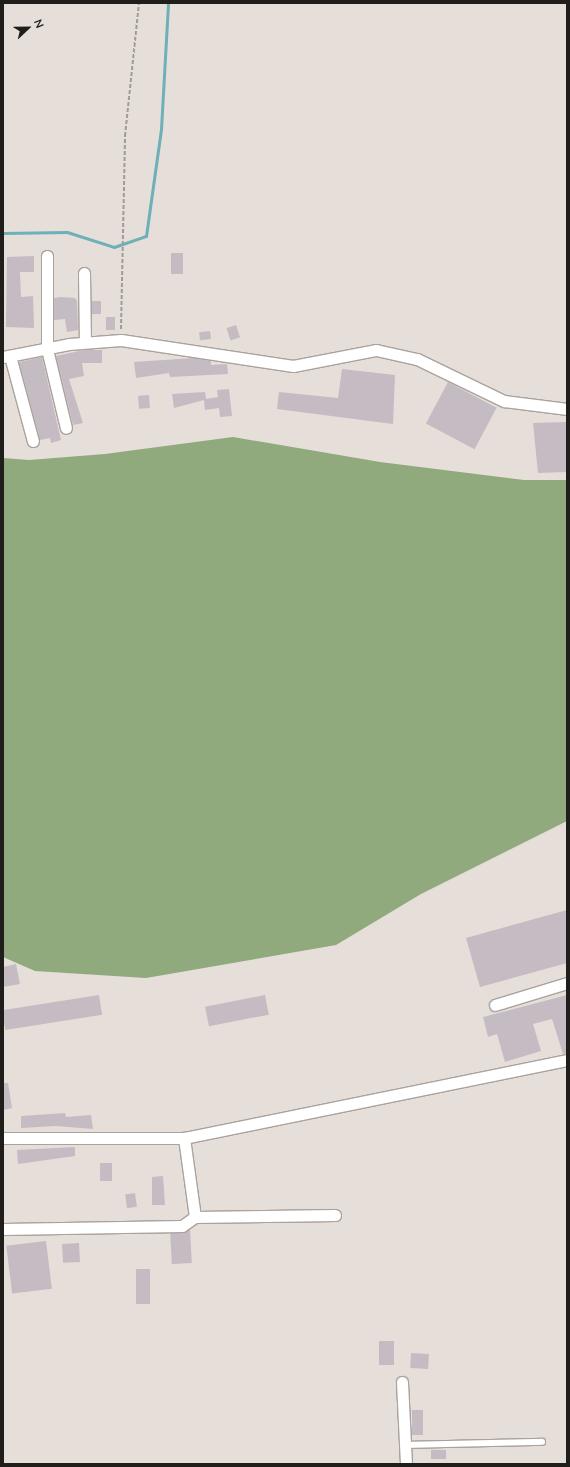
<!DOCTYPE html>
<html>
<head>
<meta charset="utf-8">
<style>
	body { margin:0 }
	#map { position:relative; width:570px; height:1467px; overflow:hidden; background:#e6ded9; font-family:Mulish,sans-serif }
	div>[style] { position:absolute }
	.forest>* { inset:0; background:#90a97d }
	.stream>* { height:3px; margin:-1.5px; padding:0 1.5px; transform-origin:1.5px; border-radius:1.5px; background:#6fafb9 }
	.building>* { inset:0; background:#c4bcc2; transform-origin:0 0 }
	.path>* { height:2px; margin-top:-1px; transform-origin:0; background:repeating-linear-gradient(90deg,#a09b96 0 4px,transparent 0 6px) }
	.roads { filter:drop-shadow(1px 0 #a9a29d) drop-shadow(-1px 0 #a9a29d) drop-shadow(0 1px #a9a29d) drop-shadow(0 -1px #a9a29d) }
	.lane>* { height:5.5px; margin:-2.75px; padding:0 2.75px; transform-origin:2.75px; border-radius:2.75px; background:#fff }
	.street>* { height:11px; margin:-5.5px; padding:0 5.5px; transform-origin:5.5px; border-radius:5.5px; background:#fff }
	span { translate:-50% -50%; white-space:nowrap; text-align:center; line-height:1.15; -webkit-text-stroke:4px #e6ded9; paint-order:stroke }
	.frame { position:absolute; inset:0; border:4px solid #201e1b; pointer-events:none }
	.north { position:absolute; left:8px; top:8px; width:40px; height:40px; -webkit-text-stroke:3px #e6ded9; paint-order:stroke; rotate:68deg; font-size:11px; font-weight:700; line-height:16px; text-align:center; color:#201e1b }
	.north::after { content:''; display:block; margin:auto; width:14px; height:18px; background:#201e1b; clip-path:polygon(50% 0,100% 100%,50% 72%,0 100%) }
</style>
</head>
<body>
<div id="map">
	<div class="forest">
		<i style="clip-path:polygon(233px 437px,380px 462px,524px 480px,567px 480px,567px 821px,421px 894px,336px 945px,146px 978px,35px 971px,3px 957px,3px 458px,29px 460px,105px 454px)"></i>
	</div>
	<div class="stream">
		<i style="left:3px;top:233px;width:64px;rotate:-0.9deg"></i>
		<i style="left:67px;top:232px;width:49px;rotate:17.7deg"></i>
		<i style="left:114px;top:247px;width:34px;rotate:-19deg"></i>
		<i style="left:146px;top:236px;width:108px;rotate:-82deg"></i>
		<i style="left:161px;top:129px;width:126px;rotate:-86.8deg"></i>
	</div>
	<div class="building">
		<i style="left:183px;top:253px;width:21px;height:12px;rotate:90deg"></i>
		<i style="clip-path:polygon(34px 256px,34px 272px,20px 272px,21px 297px,33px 296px,34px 328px,6px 327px,7px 257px)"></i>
		<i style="clip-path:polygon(61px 297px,75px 298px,77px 301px,78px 330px,67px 332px,65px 319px,54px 320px,54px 298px)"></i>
		<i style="left:91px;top:301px;width:10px;height:13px"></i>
		<i style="left:106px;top:317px;width:9px;height:13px"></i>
		<i style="left:236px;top:325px;width:13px;height:10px;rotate:72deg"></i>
		<i style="left:210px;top:331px;width:8px;height:11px;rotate:83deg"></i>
		<i style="clip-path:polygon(84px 350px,102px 350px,102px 363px,82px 363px,84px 376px,69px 379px,83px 423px,73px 425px,56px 356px)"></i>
		<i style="clip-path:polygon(42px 357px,61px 440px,51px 443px,50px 438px,40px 440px,19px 362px)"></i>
		<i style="clip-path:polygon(194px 358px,211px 361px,211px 365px,227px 364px,228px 374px,170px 377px,169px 373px,136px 378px,134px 362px)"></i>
		<i style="clip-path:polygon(342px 369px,395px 375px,393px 424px,277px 409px,279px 392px,338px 398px)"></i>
		<i style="left:448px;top:382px;width:55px;height:47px;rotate:28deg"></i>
		<i style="clip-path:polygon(229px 389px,232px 416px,220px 417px,219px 408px,205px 410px,204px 400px,174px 408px,172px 394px,205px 392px,206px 399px,218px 397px,217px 390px)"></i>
		<i style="left:149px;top:395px;width:13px;height:11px;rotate:86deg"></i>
		<i style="clip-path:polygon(567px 422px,567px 472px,538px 473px,533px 423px)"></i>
		<i style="clip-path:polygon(567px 910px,567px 963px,480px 987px,466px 938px)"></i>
		<i style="clip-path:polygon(16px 964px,20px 984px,3px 987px,3px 967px)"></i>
		<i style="left:99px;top:995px;width:20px;height:98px;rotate:81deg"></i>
		<i style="left:265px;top:995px;width:20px;height:61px;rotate:79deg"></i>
		<i style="clip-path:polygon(567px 995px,567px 1053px,563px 1054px,552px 1019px,533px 1024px,541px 1051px,505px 1062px,497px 1034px,488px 1037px,483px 1017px)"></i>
		<i style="clip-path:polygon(3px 1083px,8px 1083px,12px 1108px,3px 1110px)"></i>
		<i style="clip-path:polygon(65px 1113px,66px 1117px,91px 1115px,93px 1129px,56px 1126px,21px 1128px,21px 1116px)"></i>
		<i style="clip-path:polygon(75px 1147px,75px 1156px,18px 1164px,17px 1150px)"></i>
		<i style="left:100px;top:1163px;width:12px;height:18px"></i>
		<i style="clip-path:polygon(163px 1176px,165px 1205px,152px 1205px,152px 1177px)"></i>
		<i style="left:135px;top:1193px;width:14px;height:10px;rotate:82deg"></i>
		<i style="left:190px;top:1229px;width:34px;height:20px;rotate:87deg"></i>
		<i style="left:46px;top:1241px;width:48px;height:40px;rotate:83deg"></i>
		<i style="left:79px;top:1243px;width:19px;height:17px;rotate:87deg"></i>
		<i style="left:136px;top:1269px;width:14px;height:35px"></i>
		<i style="left:379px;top:1341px;width:15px;height:24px"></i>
		<i style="left:411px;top:1353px;width:18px;height:15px;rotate:3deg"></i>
		<i style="left:412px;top:1410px;width:11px;height:25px"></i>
		<i style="left:446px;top:1450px;width:9px;height:15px;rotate:90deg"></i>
	</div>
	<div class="path">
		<i style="left:121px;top:329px;width:193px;rotate:-88.8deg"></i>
		<i style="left:125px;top:136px;width:134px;rotate:-84deg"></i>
	</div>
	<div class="roads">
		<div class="lane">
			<i style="left:406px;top:1445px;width:136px;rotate:-1.3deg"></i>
		</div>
		<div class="street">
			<i style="left:47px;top:256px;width:93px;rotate:90deg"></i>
			<i style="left:47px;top:349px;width:81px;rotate:76.5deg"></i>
			<i style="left:84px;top:273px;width:69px;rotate:89.2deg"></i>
			<i style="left:10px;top:356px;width:88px;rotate:74.9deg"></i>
			<i style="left:3px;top:357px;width:67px;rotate:-11.1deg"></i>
			<i style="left:69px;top:344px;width:52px;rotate:-4.4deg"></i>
			<i style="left:121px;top:340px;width:174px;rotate:8.6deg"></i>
			<i style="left:293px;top:366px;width:85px;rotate:-10.9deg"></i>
			<i style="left:376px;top:350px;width:42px;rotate:12.4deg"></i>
			<i style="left:417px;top:359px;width:97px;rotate:25.8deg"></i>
			<i style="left:504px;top:401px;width:64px;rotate:7.2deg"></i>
			<i style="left:495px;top:1005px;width:75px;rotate:-17deg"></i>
			<i style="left:3px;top:1138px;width:181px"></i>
			<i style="left:184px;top:1138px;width:391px;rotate:-11.5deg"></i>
			<i style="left:195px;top:1217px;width:140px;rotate:-0.8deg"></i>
			<i style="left:3px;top:1229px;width:179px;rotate:-1deg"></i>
			<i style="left:182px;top:1226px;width:16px;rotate:-35deg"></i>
			<i style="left:195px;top:1217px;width:80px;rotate:-97.9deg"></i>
			<i style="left:402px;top:1382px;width:82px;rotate:87.2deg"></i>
		</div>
	</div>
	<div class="frame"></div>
	<div class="north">N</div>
</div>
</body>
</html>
